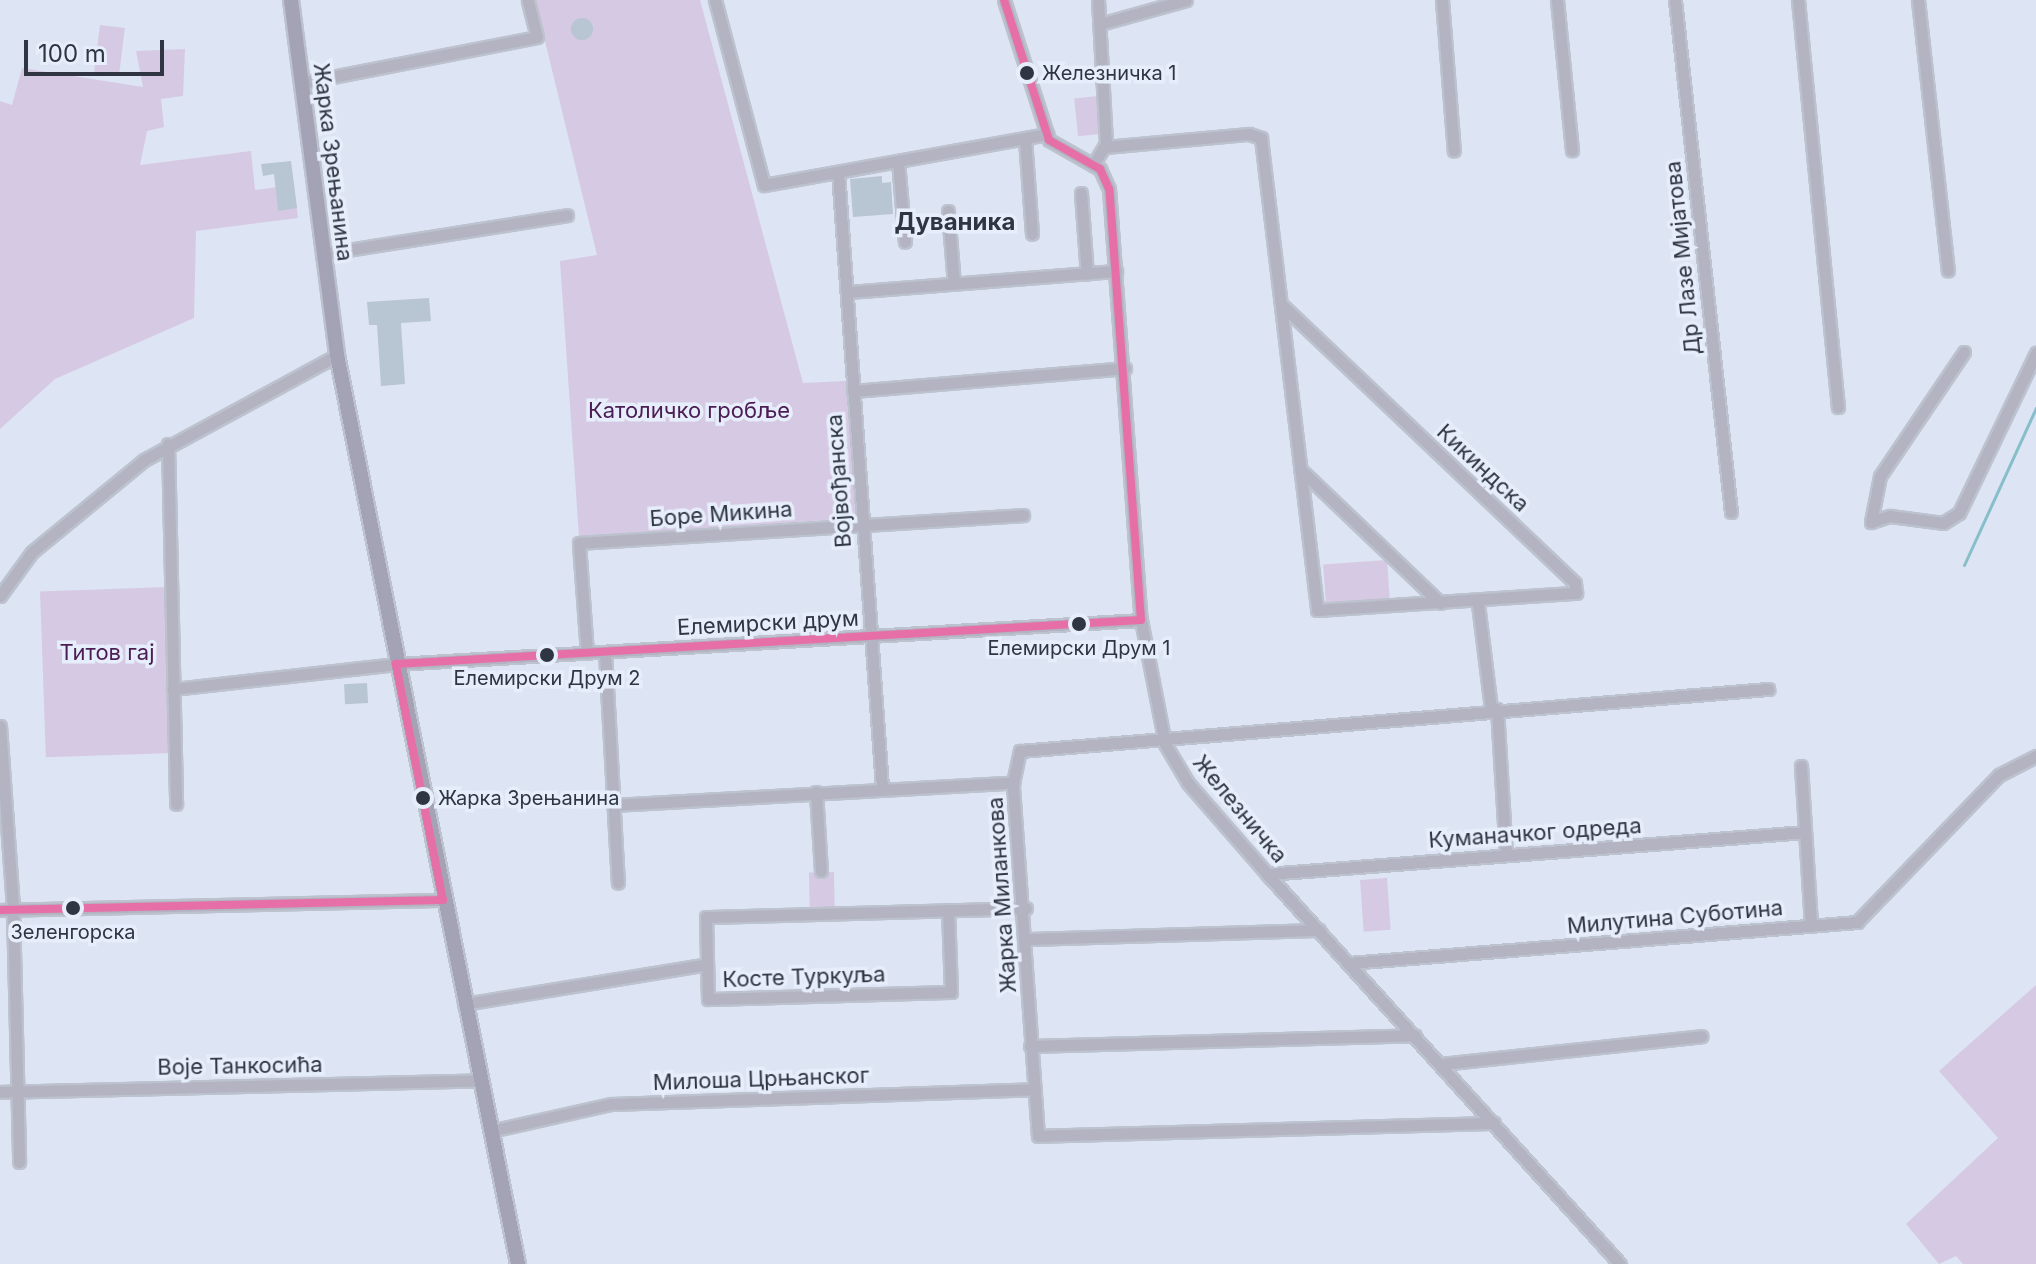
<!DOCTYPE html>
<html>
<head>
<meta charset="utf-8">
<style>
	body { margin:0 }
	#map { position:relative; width:2036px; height:1264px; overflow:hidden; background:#dde4f3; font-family:Inter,sans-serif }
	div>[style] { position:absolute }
	.green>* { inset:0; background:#d6c9e3; transform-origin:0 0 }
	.stream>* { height:3px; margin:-1.5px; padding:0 1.5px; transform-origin:1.5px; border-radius:1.5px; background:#86beca }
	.building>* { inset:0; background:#b8c5d3; transform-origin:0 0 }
	.round { border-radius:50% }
	.roads { filter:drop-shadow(2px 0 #bcc2ce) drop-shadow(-2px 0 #bcc2ce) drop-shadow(0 2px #bcc2ce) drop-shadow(0 -2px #bcc2ce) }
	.minor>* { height:11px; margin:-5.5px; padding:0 5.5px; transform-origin:5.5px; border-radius:5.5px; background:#b3b3c1 }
	.major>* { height:14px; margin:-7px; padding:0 7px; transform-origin:7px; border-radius:7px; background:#a4a2b5 }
	.bus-1>* { height:8px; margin:-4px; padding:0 4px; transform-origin:4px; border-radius:4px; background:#e76fa7 }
	.dots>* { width:22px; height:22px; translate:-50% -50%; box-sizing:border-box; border:4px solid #e7eefb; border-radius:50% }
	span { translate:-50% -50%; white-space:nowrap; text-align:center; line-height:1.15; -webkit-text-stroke:7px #e7eefb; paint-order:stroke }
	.bus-label { font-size:20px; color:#2f3542 }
	.left { translate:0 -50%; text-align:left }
	.street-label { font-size:22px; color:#2f3542 }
	.park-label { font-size:22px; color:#4c1c54 }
	.neighbourhood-label { font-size:24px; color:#2f3542; font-weight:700 }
	.scale { position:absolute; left:24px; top:40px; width:140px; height:36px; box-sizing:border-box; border:4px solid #2f3542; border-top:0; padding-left:10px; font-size:24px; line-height:28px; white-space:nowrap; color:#2f3542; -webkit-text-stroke:6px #e7eefb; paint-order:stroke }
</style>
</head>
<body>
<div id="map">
	<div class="green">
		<i style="clip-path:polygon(535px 0,700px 0,803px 383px,846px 381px,857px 518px,579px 536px,560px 261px,597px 255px)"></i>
		<i style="left:100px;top:25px;width:25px;height:48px;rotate:7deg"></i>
		<i style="clip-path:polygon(185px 49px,183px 96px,161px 99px,164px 127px,147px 131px,140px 165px,251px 151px,255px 190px,294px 185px,298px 218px,196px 231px,194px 318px,55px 379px,0 429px,0 101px,12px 105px,22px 68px,143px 87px,136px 51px)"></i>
		<i style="left:1098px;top:96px;width:38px;height:24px;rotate:84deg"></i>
		<i style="left:1387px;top:560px;width:39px;height:64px;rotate:86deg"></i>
		<i style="left:167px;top:587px;width:166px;height:127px;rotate:88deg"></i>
		<i style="left:834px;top:872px;width:42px;height:25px;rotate:89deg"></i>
		<i style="left:1387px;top:878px;width:52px;height:27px;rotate:86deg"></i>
		<i style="clip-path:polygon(2036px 985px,2036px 1264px,1963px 1264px,1956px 1256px,1939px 1264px,1906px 1224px,1998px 1138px,1939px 1071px)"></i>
	</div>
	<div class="stream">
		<i style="left:1964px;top:565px;width:173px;rotate:-65.4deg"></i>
	</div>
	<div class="building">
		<i class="round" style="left:571px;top:18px;width:22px;height:22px"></i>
		<i style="clip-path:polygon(291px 161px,297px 208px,278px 211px,274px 174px,263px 176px,261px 164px)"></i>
		<i style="clip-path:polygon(882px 176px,882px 183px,891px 182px,893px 214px,853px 217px,850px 179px)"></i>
		<i style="clip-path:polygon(429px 298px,431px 321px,401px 323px,405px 384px,381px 386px,377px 325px,369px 325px,367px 302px)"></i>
		<i style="left:367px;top:683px;width:20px;height:23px;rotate:87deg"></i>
	</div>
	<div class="roads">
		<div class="minor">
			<i style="left:715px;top:0;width:191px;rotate:75.2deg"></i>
			<i style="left:764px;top:185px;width:288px;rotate:-10.2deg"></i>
			<i style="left:1004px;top:0;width:147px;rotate:72.2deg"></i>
			<i style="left:1049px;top:140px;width:59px;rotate:29.6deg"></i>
			<i style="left:1100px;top:169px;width:22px;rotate:66deg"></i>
			<i style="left:1109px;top:189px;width:432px;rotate:85.8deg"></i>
			<i style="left:1141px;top:620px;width:126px;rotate:79deg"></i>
			<i style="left:1165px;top:744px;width:45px;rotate:59.5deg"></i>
			<i style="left:1188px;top:783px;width:121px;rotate:49deg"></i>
			<i style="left:1267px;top:874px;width:526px;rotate:47.85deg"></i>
			<i style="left:1442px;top:0;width:151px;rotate:85.5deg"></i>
			<i style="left:1557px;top:0;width:151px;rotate:84.3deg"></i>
			<i style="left:1675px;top:0;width:515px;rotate:83.76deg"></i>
			<i style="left:1798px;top:0;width:409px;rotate:84.4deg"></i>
			<i style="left:1918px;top:0;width:272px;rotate:83.7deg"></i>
			<i style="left:1100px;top:24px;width:89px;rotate:-15.6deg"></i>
			<i style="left:301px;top:83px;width:240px;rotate:-11deg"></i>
			<i style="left:537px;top:37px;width:38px;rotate:-104deg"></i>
			<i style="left:1025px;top:139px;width:95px;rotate:85.8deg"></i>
			<i style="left:1105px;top:147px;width:145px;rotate:-5.2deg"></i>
			<i style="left:1249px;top:134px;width:13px;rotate:18deg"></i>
			<i style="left:1261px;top:138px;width:475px;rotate:83.2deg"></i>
			<i style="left:1317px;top:610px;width:260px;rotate:-3.8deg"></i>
			<i style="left:1576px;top:593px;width:10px;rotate:-96deg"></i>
			<i style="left:1575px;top:583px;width:402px;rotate:-136.5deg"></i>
			<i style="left:898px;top:161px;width:81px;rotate:85.1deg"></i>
			<i style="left:1093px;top:165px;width:26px;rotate:-59deg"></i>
			<i style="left:1106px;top:143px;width:143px;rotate:-93.2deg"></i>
			<i style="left:838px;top:172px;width:618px;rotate:85.91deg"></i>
			<i style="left:1081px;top:193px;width:81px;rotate:85.8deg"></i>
			<i style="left:948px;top:211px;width:73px;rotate:85.3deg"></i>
			<i style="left:322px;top:254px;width:248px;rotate:-9deg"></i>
			<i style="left:848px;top:292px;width:269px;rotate:-4.5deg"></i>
			<i style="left:1964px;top:352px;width:150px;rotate:124.1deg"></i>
			<i style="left:1880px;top:476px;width:47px;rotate:101.1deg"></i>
			<i style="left:1871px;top:522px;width:20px;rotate:-18deg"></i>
			<i style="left:1890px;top:516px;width:53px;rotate:7.5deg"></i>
			<i style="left:1943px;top:523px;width:19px;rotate:-32deg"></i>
			<i style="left:1959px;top:513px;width:178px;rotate:-64.3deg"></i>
			<i style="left:853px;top:391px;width:273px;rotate:-4.8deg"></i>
			<i style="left:168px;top:444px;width:360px;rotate:88.7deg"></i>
			<i style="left:1300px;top:469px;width:194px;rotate:43.7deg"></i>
			<i style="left:0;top:596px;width:54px;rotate:-54deg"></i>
			<i style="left:32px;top:552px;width:145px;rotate:-39.4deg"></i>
			<i style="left:144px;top:460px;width:220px;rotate:-28.5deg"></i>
			<i style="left:1478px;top:604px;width:106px;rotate:82.9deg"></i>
			<i style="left:605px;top:652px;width:231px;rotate:86.8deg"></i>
			<i style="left:587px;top:653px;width:110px;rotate:-94.2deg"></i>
			<i style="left:579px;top:543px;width:445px;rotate:-3.6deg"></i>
			<i style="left:173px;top:689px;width:224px;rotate:-6.4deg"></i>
			<i style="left:396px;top:664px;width:746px;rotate:-3.38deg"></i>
			<i style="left:1497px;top:709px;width:146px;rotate:86.5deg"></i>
			<i style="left:0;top:726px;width:183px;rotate:85.9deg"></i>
			<i style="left:13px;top:909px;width:253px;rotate:88.6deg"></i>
			<i style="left:1801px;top:766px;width:160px;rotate:86.4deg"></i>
			<i style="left:816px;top:792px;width:79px;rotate:86.4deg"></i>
			<i style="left:614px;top:805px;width:400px;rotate:-3.2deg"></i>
			<i style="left:1267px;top:874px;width:540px;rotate:-4.46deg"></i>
			<i style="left:0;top:910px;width:443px;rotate:-1.3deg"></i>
			<i style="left:948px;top:910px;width:82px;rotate:87.9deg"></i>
			<i style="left:951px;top:992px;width:243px;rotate:178.3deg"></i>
			<i style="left:708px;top:999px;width:82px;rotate:-91.4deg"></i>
			<i style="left:706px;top:917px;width:320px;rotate:-1.6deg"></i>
			<i style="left:1027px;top:939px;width:292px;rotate:-1.8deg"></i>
			<i style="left:1349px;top:963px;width:510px;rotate:-4.61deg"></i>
			<i style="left:1857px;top:922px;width:204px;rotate:-46deg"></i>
			<i style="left:1999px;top:775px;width:42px;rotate:-27.2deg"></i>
			<i style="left:464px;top:1004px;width:246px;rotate:-9.3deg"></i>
			<i style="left:1030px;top:1046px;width:385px;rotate:-1.6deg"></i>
			<i style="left:1441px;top:1064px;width:262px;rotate:-6.1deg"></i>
			<i style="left:0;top:1092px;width:480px;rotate:-1.4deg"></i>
			<i style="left:1494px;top:1123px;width:456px;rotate:178.4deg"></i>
			<i style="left:1038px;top:1136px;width:354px;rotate:-94.1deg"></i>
			<i style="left:1013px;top:783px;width:33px;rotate:-78deg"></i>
			<i style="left:1020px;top:751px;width:751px;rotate:-4.74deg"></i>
			<i style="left:491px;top:1131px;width:123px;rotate:-12.7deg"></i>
			<i style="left:611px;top:1104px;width:424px;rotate:-2deg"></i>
		</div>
		<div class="major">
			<i style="left:291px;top:0;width:358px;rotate:82.6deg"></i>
			<i style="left:337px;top:355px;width:927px;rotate:78.74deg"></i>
		</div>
	</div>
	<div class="bus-1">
		<i style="left:0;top:910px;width:443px;rotate:-1.3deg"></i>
		<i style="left:443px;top:900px;width:241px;rotate:-101.3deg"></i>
		<i style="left:396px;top:664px;width:746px;rotate:-3.38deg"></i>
		<i style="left:1141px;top:620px;width:432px;rotate:-94.2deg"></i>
		<i style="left:1109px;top:189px;width:22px;rotate:-114deg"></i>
		<i style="left:1100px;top:169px;width:59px;rotate:-150.4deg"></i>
		<i style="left:1049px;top:140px;width:147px;rotate:-107.8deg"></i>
	</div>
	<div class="dots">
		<i style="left:1027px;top:73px;background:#2f3542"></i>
		<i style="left:1079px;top:624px;background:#2f3542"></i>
		<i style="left:547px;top:655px;background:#2f3542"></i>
		<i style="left:423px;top:798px;background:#2f3542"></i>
		<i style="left:73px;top:908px;background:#2f3542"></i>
	</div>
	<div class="bus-label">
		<span class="left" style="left:1042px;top:73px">Железничка 1</span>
		<span style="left:1079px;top:648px">Елемирски Друм 1</span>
		<span style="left:547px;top:678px">Елемирски Друм 2</span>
		<span class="left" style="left:438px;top:798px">Жарка Зрењанина</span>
		<span style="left:73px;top:932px">Зеленгорска</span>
	</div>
	<div class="street-label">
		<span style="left:333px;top:162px;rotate:83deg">Жарка Зрењанина</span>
		<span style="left:1683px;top:258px;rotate:-96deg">Др Лазе Мијатова</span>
		<span style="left:1483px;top:468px;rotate:43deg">Кикиндска</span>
		<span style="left:839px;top:481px;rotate:-94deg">Војвођанска</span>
		<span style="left:721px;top:514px;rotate:-4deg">Боре Микина</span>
		<span style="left:768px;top:623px;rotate:-3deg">Елемирски друм</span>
		<span style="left:1240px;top:809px;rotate:50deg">Железничка</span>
		<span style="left:1535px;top:833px;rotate:-4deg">Куманачког одреда</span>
		<span style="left:1002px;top:895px;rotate:-94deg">Жарка Миланкова</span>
		<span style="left:1675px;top:917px;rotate:-5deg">Милутина Суботина</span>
		<span style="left:804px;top:977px;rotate:-2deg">Косте Туркуља</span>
		<span style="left:240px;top:1066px;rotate:-1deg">Воје Танкосића</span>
		<span style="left:761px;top:1079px;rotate:-2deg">Милоша Црњанског</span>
	</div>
	<div class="park-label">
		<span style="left:689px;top:411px">Католичко гробље</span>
		<span style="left:107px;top:653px">Титов гај</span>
	</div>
	<div class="neighbourhood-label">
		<span style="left:955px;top:222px">Дуваника</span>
	</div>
	<div class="scale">100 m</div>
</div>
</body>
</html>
